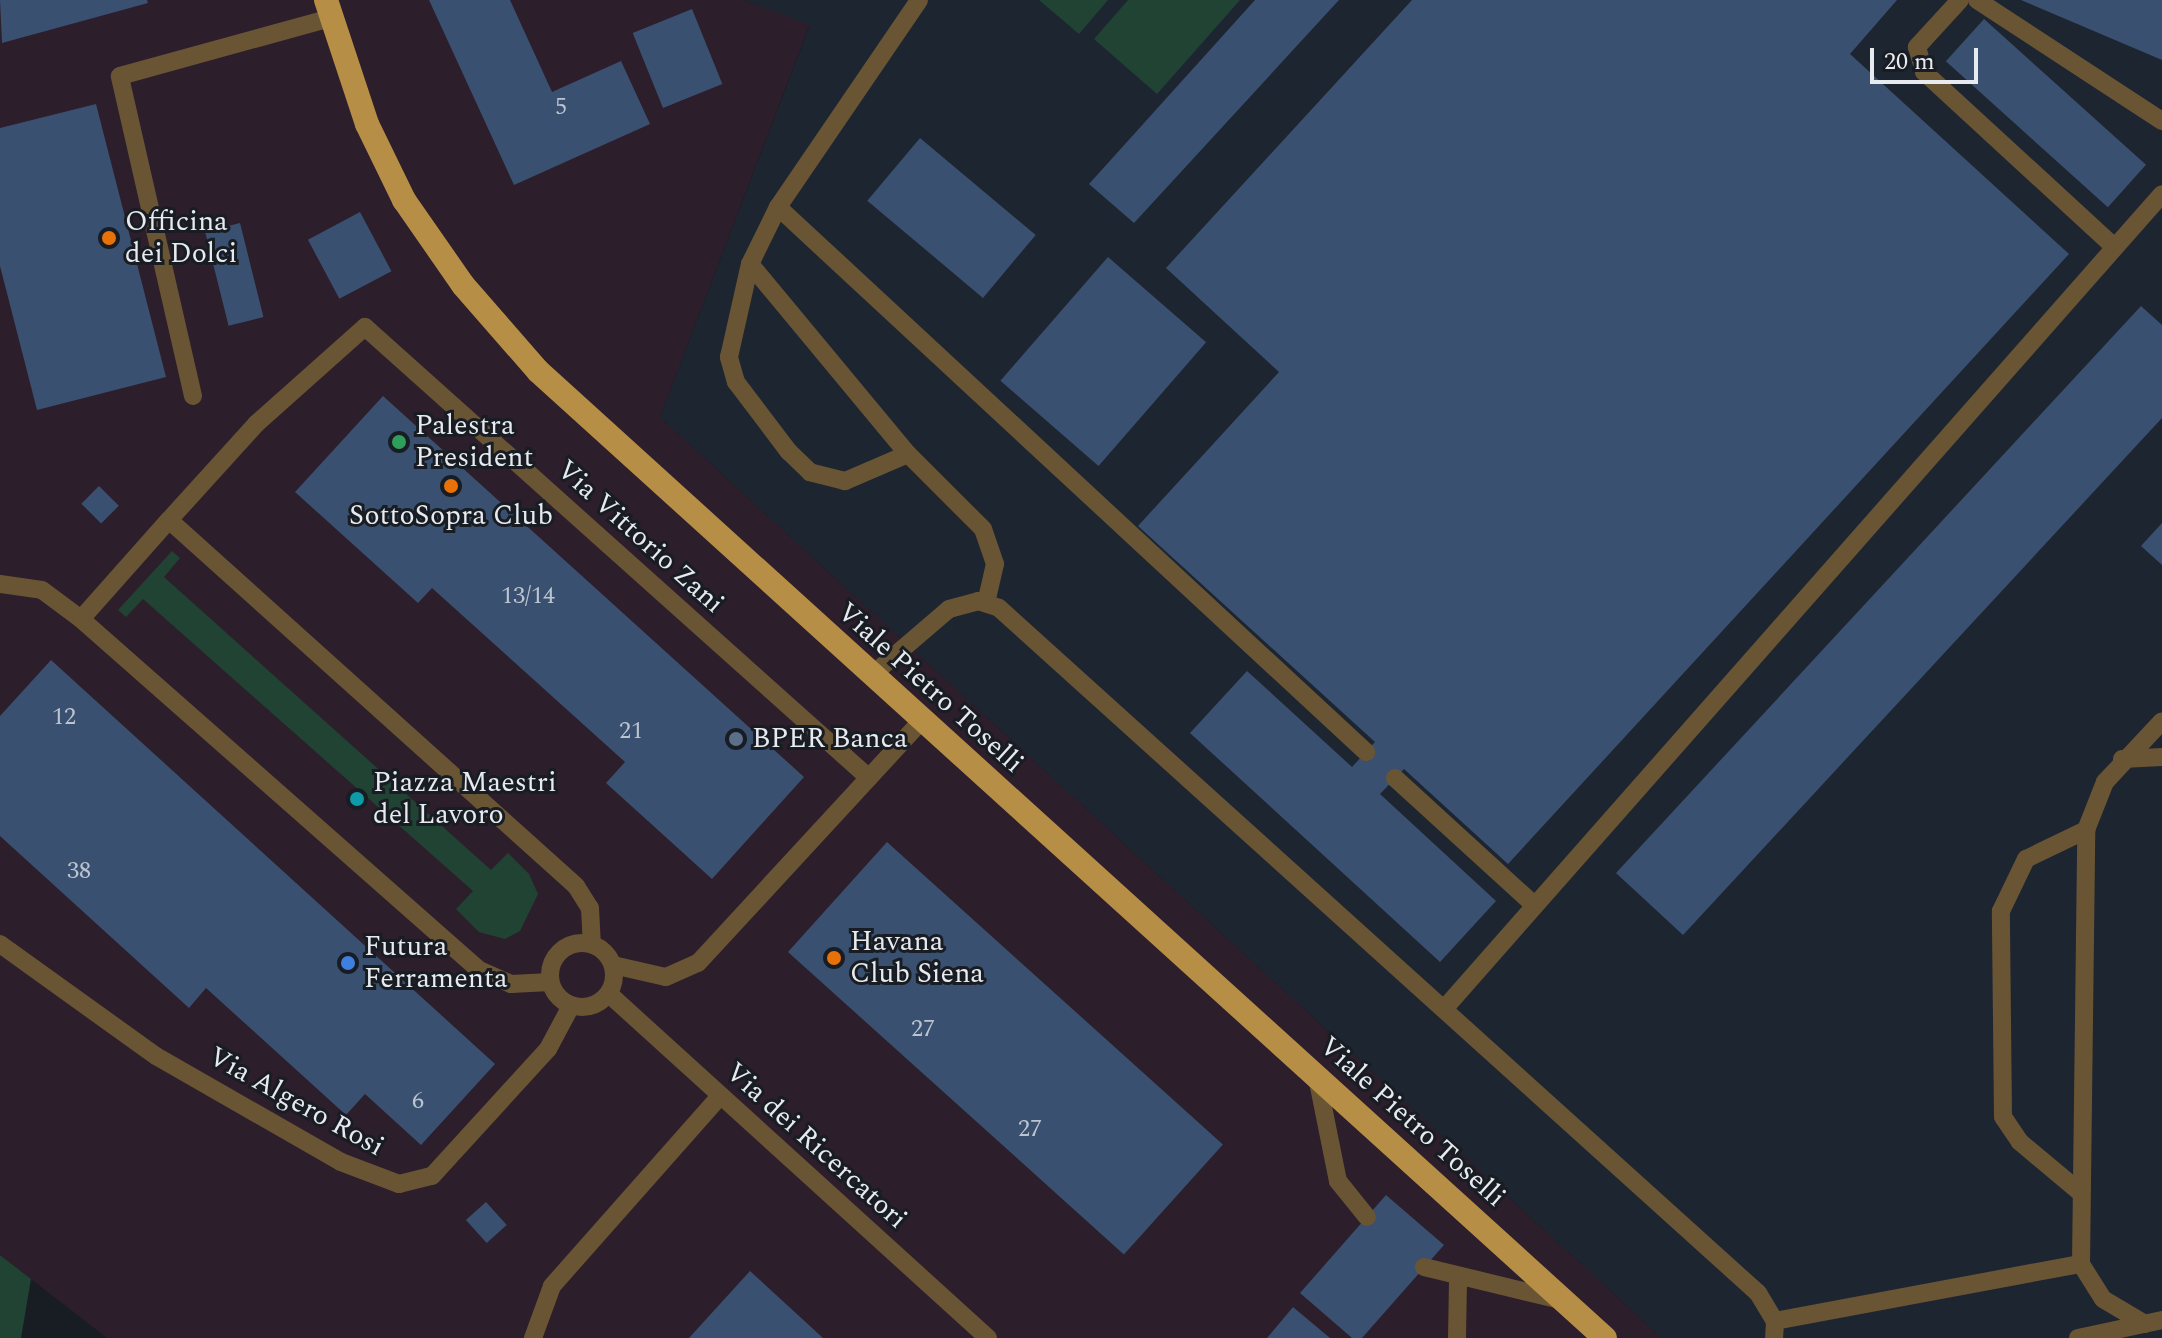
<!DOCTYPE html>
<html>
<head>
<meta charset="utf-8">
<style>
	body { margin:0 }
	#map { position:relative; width:2162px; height:1338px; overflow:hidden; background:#181d23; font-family:Spectral,serif }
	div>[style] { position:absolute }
	.commercial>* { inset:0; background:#2c1e2b }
	.built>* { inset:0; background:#1d2531 }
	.green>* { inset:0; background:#214333 }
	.building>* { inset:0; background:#3a5070; transform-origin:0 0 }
	.lane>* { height:18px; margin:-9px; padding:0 9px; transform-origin:9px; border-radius:9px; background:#695534 }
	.lane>.ring { margin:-9px; padding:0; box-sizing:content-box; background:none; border:18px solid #695534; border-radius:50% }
	.primary>* { height:24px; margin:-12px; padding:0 12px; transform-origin:12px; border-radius:12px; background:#b68e45 }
	.dots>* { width:22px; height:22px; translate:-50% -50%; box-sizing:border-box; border:4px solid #181d23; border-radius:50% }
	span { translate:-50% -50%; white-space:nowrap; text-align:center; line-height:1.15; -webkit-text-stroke:6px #181d23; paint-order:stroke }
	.number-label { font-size:24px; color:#bcc4cf }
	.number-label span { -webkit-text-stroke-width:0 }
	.poi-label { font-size:28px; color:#e7eaef }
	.left { translate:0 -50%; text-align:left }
	.street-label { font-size:28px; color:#e7eaef }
	.scale { position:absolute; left:1870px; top:48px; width:108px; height:36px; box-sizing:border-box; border:4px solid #e7eaef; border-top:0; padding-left:10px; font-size:24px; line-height:28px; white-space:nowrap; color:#e7eaef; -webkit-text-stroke:6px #181d23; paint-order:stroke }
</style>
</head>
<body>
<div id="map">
	<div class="commercial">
		<i style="clip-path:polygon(0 0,743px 0,810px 24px,660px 417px,1662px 1338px,107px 1338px,0 1255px)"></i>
	</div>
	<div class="built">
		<i style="clip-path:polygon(743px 0,2162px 0,2162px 1338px,1662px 1338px,660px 417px,810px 25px)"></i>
	</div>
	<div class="green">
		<i style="clip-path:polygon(1039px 0,1108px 0,1079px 34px)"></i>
		<i style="clip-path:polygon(1128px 0,1240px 0,1157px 94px,1094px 39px)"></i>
		<i style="clip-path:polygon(172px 551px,180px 558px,164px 577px,491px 870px,508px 853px,529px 874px,538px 894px,520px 931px,505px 939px,479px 932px,456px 909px,473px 891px,143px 599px,126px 617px,118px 610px)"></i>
		<i style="clip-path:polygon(0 1255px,31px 1279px,21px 1338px,0 1338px)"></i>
	</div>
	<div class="building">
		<i style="clip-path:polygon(0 0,147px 0,148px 3px,2px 43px)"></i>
		<i style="clip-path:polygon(429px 0,510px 0,552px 92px,621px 61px,650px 124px,514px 185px)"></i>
		<i style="clip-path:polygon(1255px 0,1339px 0,1134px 223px,1089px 184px)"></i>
		<i style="clip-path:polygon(1412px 0,1897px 0,1850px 54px,2069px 254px,1508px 864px,1404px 769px,1380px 794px,1496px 901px,1440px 962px,1190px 733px,1247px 671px,1352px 767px,1375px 742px,1138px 526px,1279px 372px,1166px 268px)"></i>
		<i style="clip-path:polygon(2021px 0,2162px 0,2162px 60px)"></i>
		<i style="left:692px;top:9px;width:81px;height:64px;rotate:68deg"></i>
		<i style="left:1984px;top:19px;width:218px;height:57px;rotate:42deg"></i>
		<i style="clip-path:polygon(96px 104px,166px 377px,37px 410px,0 266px,0 128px)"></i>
		<i style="left:920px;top:138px;width:151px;height:82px;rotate:40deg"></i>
		<i style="left:360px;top:212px;width:67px;height:59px;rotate:62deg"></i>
		<i style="left:240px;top:223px;width:97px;height:36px;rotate:76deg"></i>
		<i style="left:1108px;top:257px;width:130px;height:164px;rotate:41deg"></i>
		<i style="clip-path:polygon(2141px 306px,2162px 325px,2162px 418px,1683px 935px,1616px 873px)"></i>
		<i style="clip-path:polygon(383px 396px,804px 777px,712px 879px,606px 783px,625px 762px,432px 588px,418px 603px,295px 492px)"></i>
		<i style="left:99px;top:486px;width:28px;height:25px;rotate:45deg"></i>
		<i style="clip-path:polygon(2162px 523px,2162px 565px,2141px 546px)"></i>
		<i style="clip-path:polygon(51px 660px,495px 1064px,421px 1145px,365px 1094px,346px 1115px,206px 988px,189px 1008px,0 836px,0 716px)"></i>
		<i style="left:887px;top:842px;width:452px;height:148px;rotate:42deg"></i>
		<i style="clip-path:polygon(1386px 1195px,1444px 1245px,1362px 1338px,1352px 1338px,1300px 1293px)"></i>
		<i style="left:486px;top:1202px;width:31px;height:27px;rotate:48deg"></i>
		<i style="clip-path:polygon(750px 1271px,823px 1338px,689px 1338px)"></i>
		<i style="clip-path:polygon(1293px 1307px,1330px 1338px,1267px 1338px)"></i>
	</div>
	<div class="lane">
		<i style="left:1960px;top:0;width:64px;rotate:132.5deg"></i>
		<i style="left:1917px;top:47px;width:26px;rotate:74deg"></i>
		<i style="left:1924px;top:72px;width:258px;rotate:42.6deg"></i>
		<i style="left:1977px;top:0;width:221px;rotate:33.2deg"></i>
		<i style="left:778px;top:207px;width:802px;rotate:42.83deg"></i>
		<i style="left:750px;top:264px;width:64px;rotate:-63.8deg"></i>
		<i style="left:778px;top:207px;width:250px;rotate:-55.7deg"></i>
		<i style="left:193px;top:396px;width:328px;rotate:-102.9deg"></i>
		<i style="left:120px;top:76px;width:219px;rotate:-15.4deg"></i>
		<i style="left:908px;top:454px;width:69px;rotate:156.8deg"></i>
		<i style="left:845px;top:481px;width:36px;rotate:-166deg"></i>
		<i style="left:810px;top:472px;width:29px;rotate:-136deg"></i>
		<i style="left:789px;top:452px;width:88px;rotate:-127.1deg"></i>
		<i style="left:736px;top:382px;width:26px;rotate:-106deg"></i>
		<i style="left:729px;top:357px;width:95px;rotate:-77.3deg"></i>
		<i style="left:750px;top:264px;width:247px;rotate:50.3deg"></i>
		<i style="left:908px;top:454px;width:106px;rotate:45deg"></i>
		<i style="left:983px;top:529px;width:37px;rotate:71deg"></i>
		<i style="left:995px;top:564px;width:39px;rotate:103deg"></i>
		<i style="left:169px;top:520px;width:130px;rotate:-47.8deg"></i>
		<i style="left:256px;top:424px;width:146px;rotate:-41.7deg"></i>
		<i style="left:365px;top:327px;width:676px;rotate:41.82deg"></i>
		<i style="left:0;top:584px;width:42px;rotate:8.1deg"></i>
		<i style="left:42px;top:590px;width:49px;rotate:36.6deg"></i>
		<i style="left:872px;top:675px;width:101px;rotate:-40.6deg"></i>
		<i style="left:949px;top:609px;width:30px;rotate:-15deg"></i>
		<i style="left:978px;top:601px;width:22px;rotate:18deg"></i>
		<i style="left:999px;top:608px;width:1022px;rotate:42.07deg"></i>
		<i style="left:1758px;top:1293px;width:33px;rotate:59deg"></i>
		<i style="left:1775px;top:1321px;width:17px;rotate:93deg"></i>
		<i style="left:2122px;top:759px;width:40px;rotate:-2.9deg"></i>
		<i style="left:1395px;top:778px;width:188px;rotate:42.4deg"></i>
		<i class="ring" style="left:550px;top:943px;width:46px;height:46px"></i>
		<i style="left:0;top:944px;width:192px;rotate:35.7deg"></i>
		<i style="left:156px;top:1056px;width:213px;rotate:29.8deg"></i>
		<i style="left:341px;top:1162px;width:62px;rotate:20.8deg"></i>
		<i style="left:399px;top:1184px;width:34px;rotate:-14deg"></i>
		<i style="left:432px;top:1176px;width:172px;rotate:-47.6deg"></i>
		<i style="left:548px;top:1049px;width:49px;rotate:-61.9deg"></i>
		<i style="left:613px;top:965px;width:54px;rotate:12.8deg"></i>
		<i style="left:666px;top:977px;width:35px;rotate:-24deg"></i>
		<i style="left:698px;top:963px;width:330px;rotate:-47.3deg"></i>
		<i style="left:550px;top:982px;width:39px;rotate:177deg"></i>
		<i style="left:511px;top:984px;width:36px;rotate:-156deg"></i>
		<i style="left:478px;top:969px;width:529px;rotate:-138.6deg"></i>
		<i style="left:81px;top:619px;width:132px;rotate:-48.4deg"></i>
		<i style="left:169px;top:520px;width:547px;rotate:41.96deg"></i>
		<i style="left:576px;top:886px;width:26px;rotate:58deg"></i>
		<i style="left:590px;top:908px;width:36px;rotate:87deg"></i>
		<i style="left:609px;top:994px;width:512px;rotate:42.23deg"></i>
		<i style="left:1444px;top:1009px;width:1086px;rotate:-48.62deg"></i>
		<i style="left:1317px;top:1077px;width:106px;rotate:78.6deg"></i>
		<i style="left:1338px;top:1181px;width:46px;rotate:51.1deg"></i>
		<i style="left:2081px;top:1193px;width:80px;rotate:-140.1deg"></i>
		<i style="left:2020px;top:1142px;width:30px;rotate:-124deg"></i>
		<i style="left:2003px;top:1117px;width:206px;rotate:-90.6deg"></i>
		<i style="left:2001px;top:911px;width:58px;rotate:-64.3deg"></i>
		<i style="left:2026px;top:859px;width:67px;rotate:-25.8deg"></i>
		<i style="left:1424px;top:1267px;width:145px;rotate:13.6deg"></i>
		<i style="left:1775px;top:1321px;width:311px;rotate:-10.6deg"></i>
		<i style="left:2145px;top:1324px;width:49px;rotate:-149.2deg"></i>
		<i style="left:2103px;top:1299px;width:41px;rotate:-122.2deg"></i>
		<i style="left:2081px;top:1264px;width:434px;rotate:-89.3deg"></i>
		<i style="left:2086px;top:830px;width:52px;rotate:-68.4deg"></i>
		<i style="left:2105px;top:782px;width:83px;rotate:-46.9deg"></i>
		<i style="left:533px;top:1338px;width:55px;rotate:-69.9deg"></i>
		<i style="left:552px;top:1286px;width:252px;rotate:-48.5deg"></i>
		<i style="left:1457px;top:1338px;width:58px;rotate:-89deg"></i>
		<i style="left:2078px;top:1338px;width:86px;rotate:-12.1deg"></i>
	</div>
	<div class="primary">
		<i style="left:326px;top:0;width:131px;rotate:71.7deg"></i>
		<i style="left:367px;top:124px;width:85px;rotate:64deg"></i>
		<i style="left:404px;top:200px;width:103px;rotate:55.2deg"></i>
		<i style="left:463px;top:285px;width:114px;rotate:48.9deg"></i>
		<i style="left:538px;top:371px;width:1440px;rotate:42.19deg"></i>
	</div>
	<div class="dots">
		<i style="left:109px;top:238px;background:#e8710a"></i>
		<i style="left:399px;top:442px;background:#2e9e5b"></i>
		<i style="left:451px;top:486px;background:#e8710a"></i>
		<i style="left:736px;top:739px;background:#5c6f8a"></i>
		<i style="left:357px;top:799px;background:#0f9aa8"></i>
		<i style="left:834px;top:958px;background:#e8710a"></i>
		<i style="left:348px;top:963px;background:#3f7fe0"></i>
	</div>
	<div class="number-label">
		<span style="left:561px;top:108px">5</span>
		<span style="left:528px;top:597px">13/14</span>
		<span style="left:64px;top:718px">12</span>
		<span style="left:631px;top:732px">21</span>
		<span style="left:79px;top:872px">38</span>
		<span style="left:923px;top:1030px">27</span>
		<span style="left:418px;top:1102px">6</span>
		<span style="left:1030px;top:1130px">27</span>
	</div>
	<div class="poi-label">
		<span class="left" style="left:125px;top:238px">Officina<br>dei Dolci</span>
		<span class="left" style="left:415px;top:442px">Palestra<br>President</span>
		<span style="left:451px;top:516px">SottoSopra Club</span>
		<span class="left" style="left:752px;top:739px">BPER Banca</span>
		<span class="left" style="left:373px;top:799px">Piazza Maestri<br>del Lavoro</span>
		<span class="left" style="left:850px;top:958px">Havana<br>Club Siena</span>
		<span class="left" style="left:364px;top:963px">Futura<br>Ferramenta</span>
	</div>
	<div class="street-label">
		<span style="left:640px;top:537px;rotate:42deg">Via Vittorio Zani</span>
		<span style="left:930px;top:688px;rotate:42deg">Viale Pietro Toselli</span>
		<span style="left:296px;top:1102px;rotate:29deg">Via Algero Rosi</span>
		<span style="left:1412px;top:1122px;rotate:42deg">Viale Pietro Toselli</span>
		<span style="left:816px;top:1146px;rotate:42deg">Via dei Ricercatori</span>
	</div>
	<div class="scale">20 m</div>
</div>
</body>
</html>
